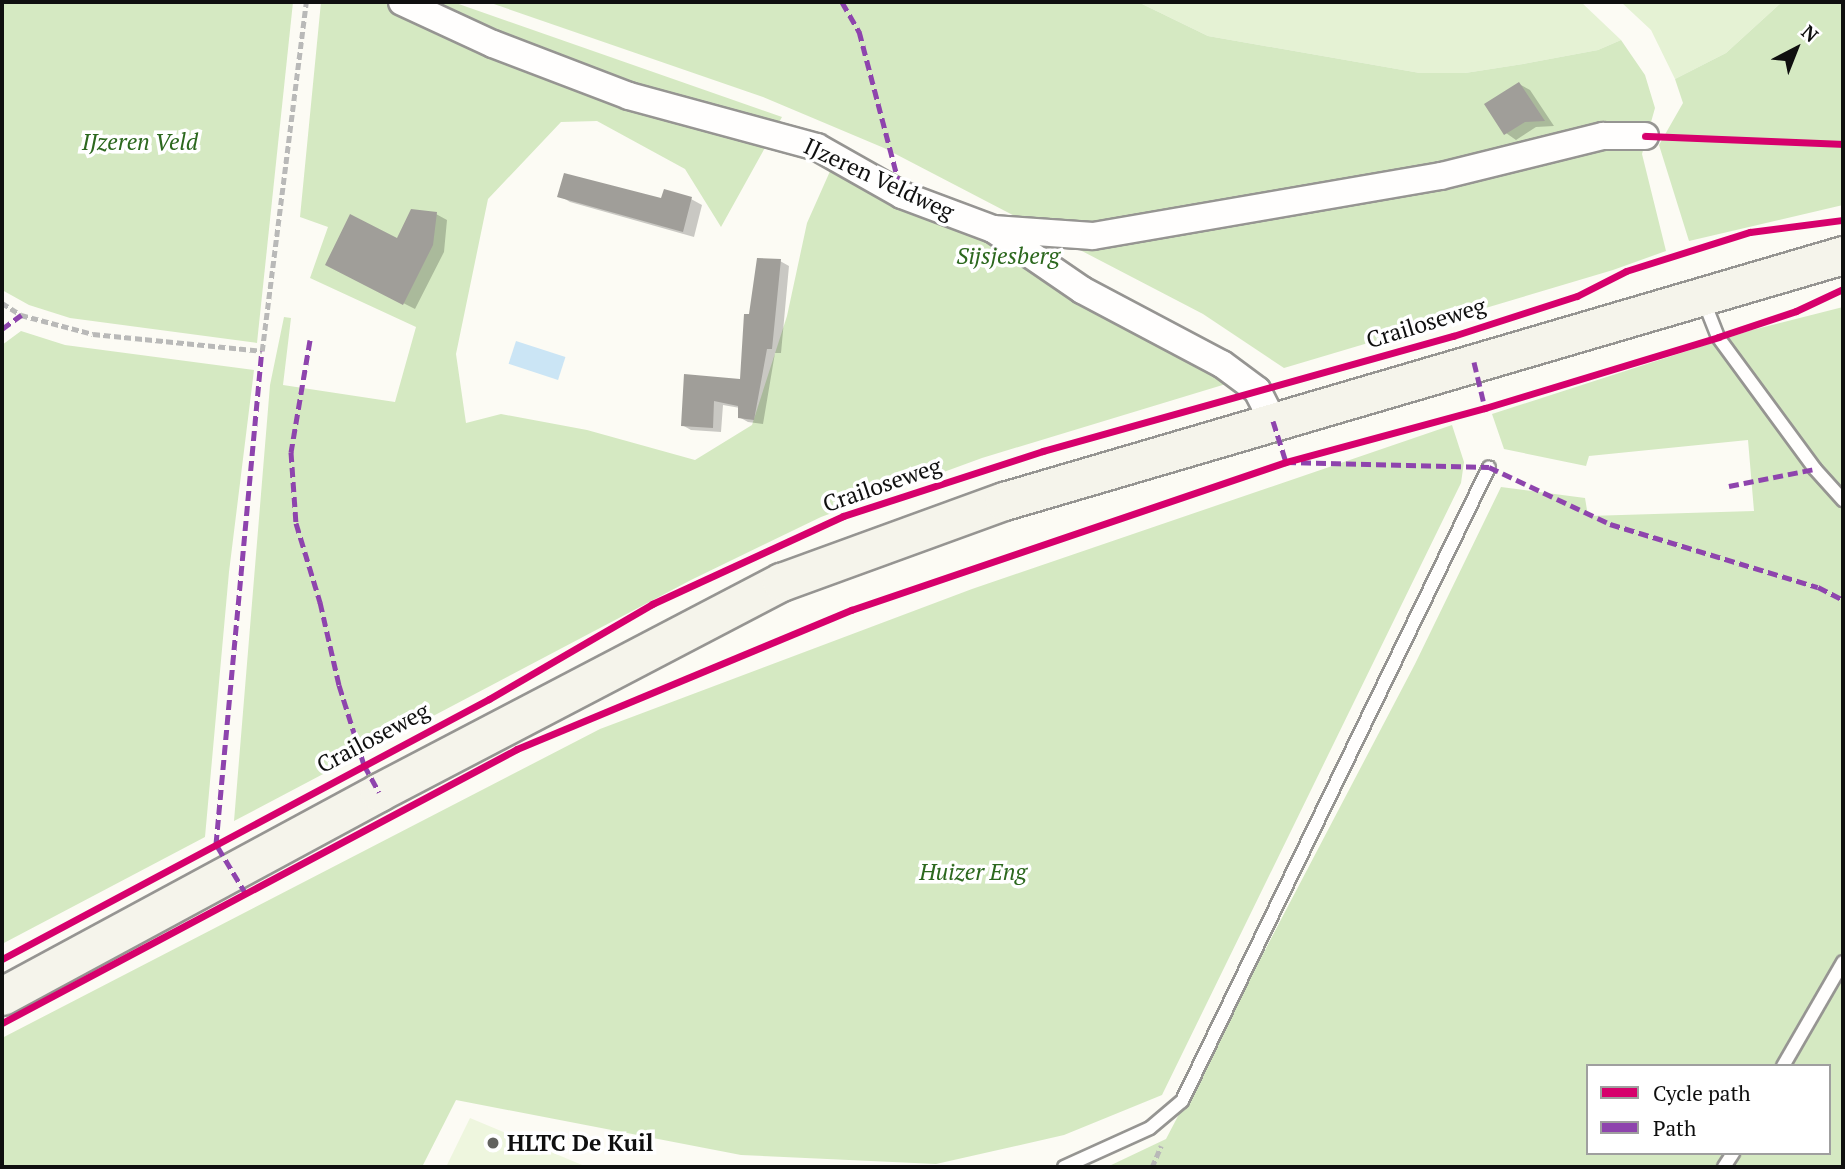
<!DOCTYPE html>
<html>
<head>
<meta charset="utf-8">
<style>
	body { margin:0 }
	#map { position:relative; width:1845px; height:1169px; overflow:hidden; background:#fcfbf4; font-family:"PT Serif",serif }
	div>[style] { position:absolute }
	.green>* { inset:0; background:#e5f2d4 }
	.forest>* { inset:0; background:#d5e9c2 }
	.pitch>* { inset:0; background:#eef6de }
	.water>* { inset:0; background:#cbe5f5; transform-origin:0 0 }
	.shadow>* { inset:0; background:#0003 }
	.building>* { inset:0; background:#a09e99 }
	.path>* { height:4.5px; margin-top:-2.25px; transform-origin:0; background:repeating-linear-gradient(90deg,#b9b9b8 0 7px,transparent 0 10.5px) }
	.roads { filter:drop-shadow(2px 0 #969592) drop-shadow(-2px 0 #969592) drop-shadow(0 2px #969592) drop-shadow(0 -2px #969592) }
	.lane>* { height:12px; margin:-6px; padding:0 6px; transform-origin:6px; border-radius:6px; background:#fffefd }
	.street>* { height:26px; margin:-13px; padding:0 13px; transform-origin:13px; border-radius:13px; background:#fffefd }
	.secondary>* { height:37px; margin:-18.5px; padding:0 18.5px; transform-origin:18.5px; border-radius:18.5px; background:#f5f4eb }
	.quiet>* { height:5px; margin-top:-2.5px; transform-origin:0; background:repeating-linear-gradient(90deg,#8e44ad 0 10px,transparent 0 15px) }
	.cycleway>* { height:7px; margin:-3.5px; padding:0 3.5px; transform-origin:3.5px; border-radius:3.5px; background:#d6006c }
	.dots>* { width:19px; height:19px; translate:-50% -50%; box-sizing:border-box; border:4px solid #fff; border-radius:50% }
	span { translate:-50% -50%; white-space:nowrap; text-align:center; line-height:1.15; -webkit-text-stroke:7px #fff; paint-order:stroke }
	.park-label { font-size:23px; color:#2c681e; font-style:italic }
	.street-label { font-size:23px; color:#0f0f0f }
	.poi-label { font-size:23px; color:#0f0f0f; font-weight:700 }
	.left { translate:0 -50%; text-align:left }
	.frame { position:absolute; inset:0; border:4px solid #0f0f0f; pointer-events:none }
	.legend { position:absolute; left:1586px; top:1064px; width:245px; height:91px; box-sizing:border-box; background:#fff; border:2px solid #9f9f9f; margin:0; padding:9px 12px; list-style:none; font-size:21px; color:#0f0f0f }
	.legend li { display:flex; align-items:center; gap:14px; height:35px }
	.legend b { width:35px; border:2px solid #9f9f9f }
	.north { position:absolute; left:1761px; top:14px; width:70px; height:70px; -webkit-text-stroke:5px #fff; paint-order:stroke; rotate:42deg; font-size:19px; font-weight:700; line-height:28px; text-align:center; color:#0f0f0f }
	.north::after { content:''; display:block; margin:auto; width:24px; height:32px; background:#0f0f0f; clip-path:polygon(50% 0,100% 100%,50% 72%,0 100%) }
</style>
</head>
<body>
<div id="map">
	<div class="green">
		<i style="clip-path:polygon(1138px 2px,1581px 2px,1621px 40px,1598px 50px,1523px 64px,1465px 73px,1420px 73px,1208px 36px)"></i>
		<i style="clip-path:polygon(1621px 2px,1782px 2px,1726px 53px,1675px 79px,1651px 30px)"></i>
	</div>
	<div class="forest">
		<i style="clip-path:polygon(2px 2px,293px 2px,257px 343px,70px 318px,29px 305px,2px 290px)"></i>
		<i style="clip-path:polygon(321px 2px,453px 2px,782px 117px,721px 227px,685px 169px,597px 121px,561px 122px,488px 199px,456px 354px,466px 423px,501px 414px,587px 430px,695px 460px,752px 425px,787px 316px,807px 223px,835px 160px,1249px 377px,982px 458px,821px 517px,691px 580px,234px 821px,270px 385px,284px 317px,291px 318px,283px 385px,395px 402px,416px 327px,310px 278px,328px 227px,300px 217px)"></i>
		<i style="clip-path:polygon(488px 2px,1138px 2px,1208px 36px,1420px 73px,1465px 73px,1523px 64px,1598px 50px,1621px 40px,1645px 75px,1655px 108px,1642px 154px,1666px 251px,1613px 270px,1284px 368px,1203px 314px,884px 148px,763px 97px)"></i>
		<i style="clip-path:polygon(1782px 2px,1843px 2px,1843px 205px,1689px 241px,1659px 145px,1683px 103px,1675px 79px,1726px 53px)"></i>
		<i style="clip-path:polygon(evenodd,1843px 307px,1843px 1167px,1107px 1167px,1166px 1139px,1415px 664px,1501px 487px,1585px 498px,1588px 516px,1754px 511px,1748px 440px,1589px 456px,1586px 466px,1504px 449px,1492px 414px,1752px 330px,1843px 307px,1588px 1066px,1829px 1066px,1829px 1153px,1588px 1153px,1588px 1066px)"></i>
		<i style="clip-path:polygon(21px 331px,65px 345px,254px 370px,229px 572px,205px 837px,2px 944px,2px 345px)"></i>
		<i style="clip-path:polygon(1452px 425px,1464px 462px,1461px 483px,1162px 1095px,1064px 1135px,936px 1164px,741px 1155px,456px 1100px,422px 1167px,2px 1167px,2px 1038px,600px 729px,972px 589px)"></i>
	</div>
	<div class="pitch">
		<i style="clip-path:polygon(470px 1118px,587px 1167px,446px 1167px)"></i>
	</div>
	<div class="water">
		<i style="left:516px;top:341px;width:52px;height:24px;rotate:18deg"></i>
	</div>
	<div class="shadow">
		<i style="clip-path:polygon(1519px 84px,1530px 90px,1554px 126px,1536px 127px,1516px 140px,1506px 133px)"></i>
		<i style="clip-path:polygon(560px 196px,691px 199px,702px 205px,694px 237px,570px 202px)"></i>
		<i style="clip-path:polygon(436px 214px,447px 220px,444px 252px,415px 309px,338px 270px,397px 240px)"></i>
		<i style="clip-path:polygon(780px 261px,789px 266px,781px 353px,775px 353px,763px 424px,748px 422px,739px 417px,740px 408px,723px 405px,721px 432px,691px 430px,682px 425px,686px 376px,742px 380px,750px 316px)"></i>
	</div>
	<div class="building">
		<i style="clip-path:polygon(1519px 82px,1545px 121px,1525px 122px,1504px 135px,1484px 104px)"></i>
		<i style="clip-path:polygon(564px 173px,661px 198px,664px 189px,692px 197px,683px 232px,557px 197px)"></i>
		<i style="clip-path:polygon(411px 209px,437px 212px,433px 245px,403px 305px,325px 265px,350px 214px,397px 238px)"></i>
		<i style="clip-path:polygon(757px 258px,781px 259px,772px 349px,767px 349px,754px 420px,738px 418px,738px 406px,714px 401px,713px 428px,681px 426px,684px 374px,740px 379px,744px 314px,749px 314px)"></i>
	</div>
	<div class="path">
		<i style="left:2px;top:303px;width:22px;rotate:32deg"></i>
		<i style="left:21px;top:315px;width:74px;rotate:14.8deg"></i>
		<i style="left:93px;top:334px;width:170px;rotate:5.7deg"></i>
		<i style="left:262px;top:351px;width:352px;rotate:-82.8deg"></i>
		<i style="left:1152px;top:1167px;width:23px;rotate:-67deg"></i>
	</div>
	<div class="roads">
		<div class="lane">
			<i style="left:1703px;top:299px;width:41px;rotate:68.5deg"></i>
			<i style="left:1718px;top:337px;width:164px;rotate:53.7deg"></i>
			<i style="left:1815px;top:469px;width:42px;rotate:47.9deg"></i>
			<i style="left:1783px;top:1066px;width:120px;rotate:-60deg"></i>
			<i style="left:1064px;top:1167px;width:94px;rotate:-24.4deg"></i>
			<i style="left:1150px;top:1128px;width:42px;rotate:-40.2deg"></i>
			<i style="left:1182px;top:1101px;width:704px;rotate:-64.16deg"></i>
			<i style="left:1724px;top:1167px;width:17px;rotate:-57deg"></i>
		</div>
		<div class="street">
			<i style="left:402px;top:2px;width:100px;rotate:24.8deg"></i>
			<i style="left:493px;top:44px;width:146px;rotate:20.9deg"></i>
			<i style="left:629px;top:96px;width:195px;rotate:15.2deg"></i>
			<i style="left:817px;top:147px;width:98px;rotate:29.5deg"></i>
			<i style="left:902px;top:195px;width:97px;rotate:20.5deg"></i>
			<i style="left:993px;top:229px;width:108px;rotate:34.4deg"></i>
			<i style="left:1082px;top:290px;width:158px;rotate:27.9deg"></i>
			<i style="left:1222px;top:364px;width:44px;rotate:36.6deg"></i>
			<i style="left:1257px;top:390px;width:35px;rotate:63deg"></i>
			<i style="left:993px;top:229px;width:100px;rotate:4deg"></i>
			<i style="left:1093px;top:236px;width:353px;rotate:-9.8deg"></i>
			<i style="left:1441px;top:176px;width:167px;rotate:-13.9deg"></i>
			<i style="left:1603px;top:136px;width:42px"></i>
		</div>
		<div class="secondary">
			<i style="left:2px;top:996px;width:429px;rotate:-28.4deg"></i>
			<i style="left:379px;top:792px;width:454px;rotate:-27.6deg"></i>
			<i style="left:781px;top:582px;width:237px;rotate:-20deg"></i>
			<i style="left:1004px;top:501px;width:874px;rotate:-16.34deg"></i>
		</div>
	</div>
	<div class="quiet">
		<i style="left:842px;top:2px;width:34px;rotate:60deg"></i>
		<i style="left:859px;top:31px;width:170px;rotate:75.3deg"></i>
		<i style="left:2px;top:329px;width:24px;rotate:-36deg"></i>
		<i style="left:310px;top:340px;width:114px;rotate:99.6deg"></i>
		<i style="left:291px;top:452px;width:71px;rotate:86deg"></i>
		<i style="left:296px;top:523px;width:83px;rotate:73.1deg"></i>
		<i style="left:320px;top:602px;width:85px;rotate:77.1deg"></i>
		<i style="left:339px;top:685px;width:84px;rotate:72.6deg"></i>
		<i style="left:364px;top:765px;width:31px;rotate:61deg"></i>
		<i style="left:1474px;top:362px;width:47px;rotate:76.6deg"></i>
		<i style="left:1273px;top:421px;width:43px;rotate:72.4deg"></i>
		<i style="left:1286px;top:462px;width:203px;rotate:1.4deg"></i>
		<i style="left:1489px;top:467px;width:134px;rotate:25.2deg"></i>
		<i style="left:1610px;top:524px;width:217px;rotate:16.9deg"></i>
		<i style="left:1818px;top:587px;width:28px;rotate:27deg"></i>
		<i style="left:1729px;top:486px;width:88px;rotate:-11.2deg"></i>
		<i style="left:246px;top:894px;width:58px;rotate:-121deg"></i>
		<i style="left:216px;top:844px;width:495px;rotate:-84.7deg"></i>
	</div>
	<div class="cycleway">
		<i style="left:1645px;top:136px;width:198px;rotate:2.3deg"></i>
		<i style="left:2px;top:959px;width:552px;rotate:-28.1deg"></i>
		<i style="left:489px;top:699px;width:189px;rotate:-30.2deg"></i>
		<i style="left:652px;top:604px;width:210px;rotate:-24.7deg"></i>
		<i style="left:843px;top:516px;width:210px;rotate:-18deg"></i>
		<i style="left:1043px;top:451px;width:426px;rotate:-15.7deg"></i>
		<i style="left:1453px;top:336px;width:130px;rotate:-17.9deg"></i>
		<i style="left:1577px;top:296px;width:55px;rotate:-27deg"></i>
		<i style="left:1626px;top:271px;width:130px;rotate:-17.5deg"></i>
		<i style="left:1750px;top:232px;width:94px;rotate:-7.4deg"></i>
		<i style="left:2px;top:1023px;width:583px;rotate:-28.01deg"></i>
		<i style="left:517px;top:749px;width:362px;rotate:-22.6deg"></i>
		<i style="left:851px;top:610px;width:459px;rotate:-18.8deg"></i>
		<i style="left:1286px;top:462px;width:206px;rotate:-15.2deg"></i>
		<i style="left:1485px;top:408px;width:244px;rotate:-16.9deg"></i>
		<i style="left:1718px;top:337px;width:82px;rotate:-18.4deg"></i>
		<i style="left:1796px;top:311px;width:52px;rotate:-25.1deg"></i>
	</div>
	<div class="dots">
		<i style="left:493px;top:1143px;background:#62625f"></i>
	</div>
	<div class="park-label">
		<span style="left:140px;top:142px">IJzeren Veld</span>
		<span style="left:1008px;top:256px">Sijsjesberg</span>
		<span style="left:973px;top:872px">Huizer Eng</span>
	</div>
	<div class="street-label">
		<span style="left:879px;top:179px;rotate:25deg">IJzeren Veldweg</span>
		<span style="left:1426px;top:323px;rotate:-17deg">Crailoseweg</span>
		<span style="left:882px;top:485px;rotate:-19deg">Crailoseweg</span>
		<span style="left:373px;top:738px;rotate:-28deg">Crailoseweg</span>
	</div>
	<div class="poi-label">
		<span class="left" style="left:507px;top:1143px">HLTC De Kuil</span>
	</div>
	<div class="frame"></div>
	<ul class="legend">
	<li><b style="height:9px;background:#d6006c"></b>Cycle path</li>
	<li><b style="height:9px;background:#8e44ad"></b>Path</li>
	</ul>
	<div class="north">N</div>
</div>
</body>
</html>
